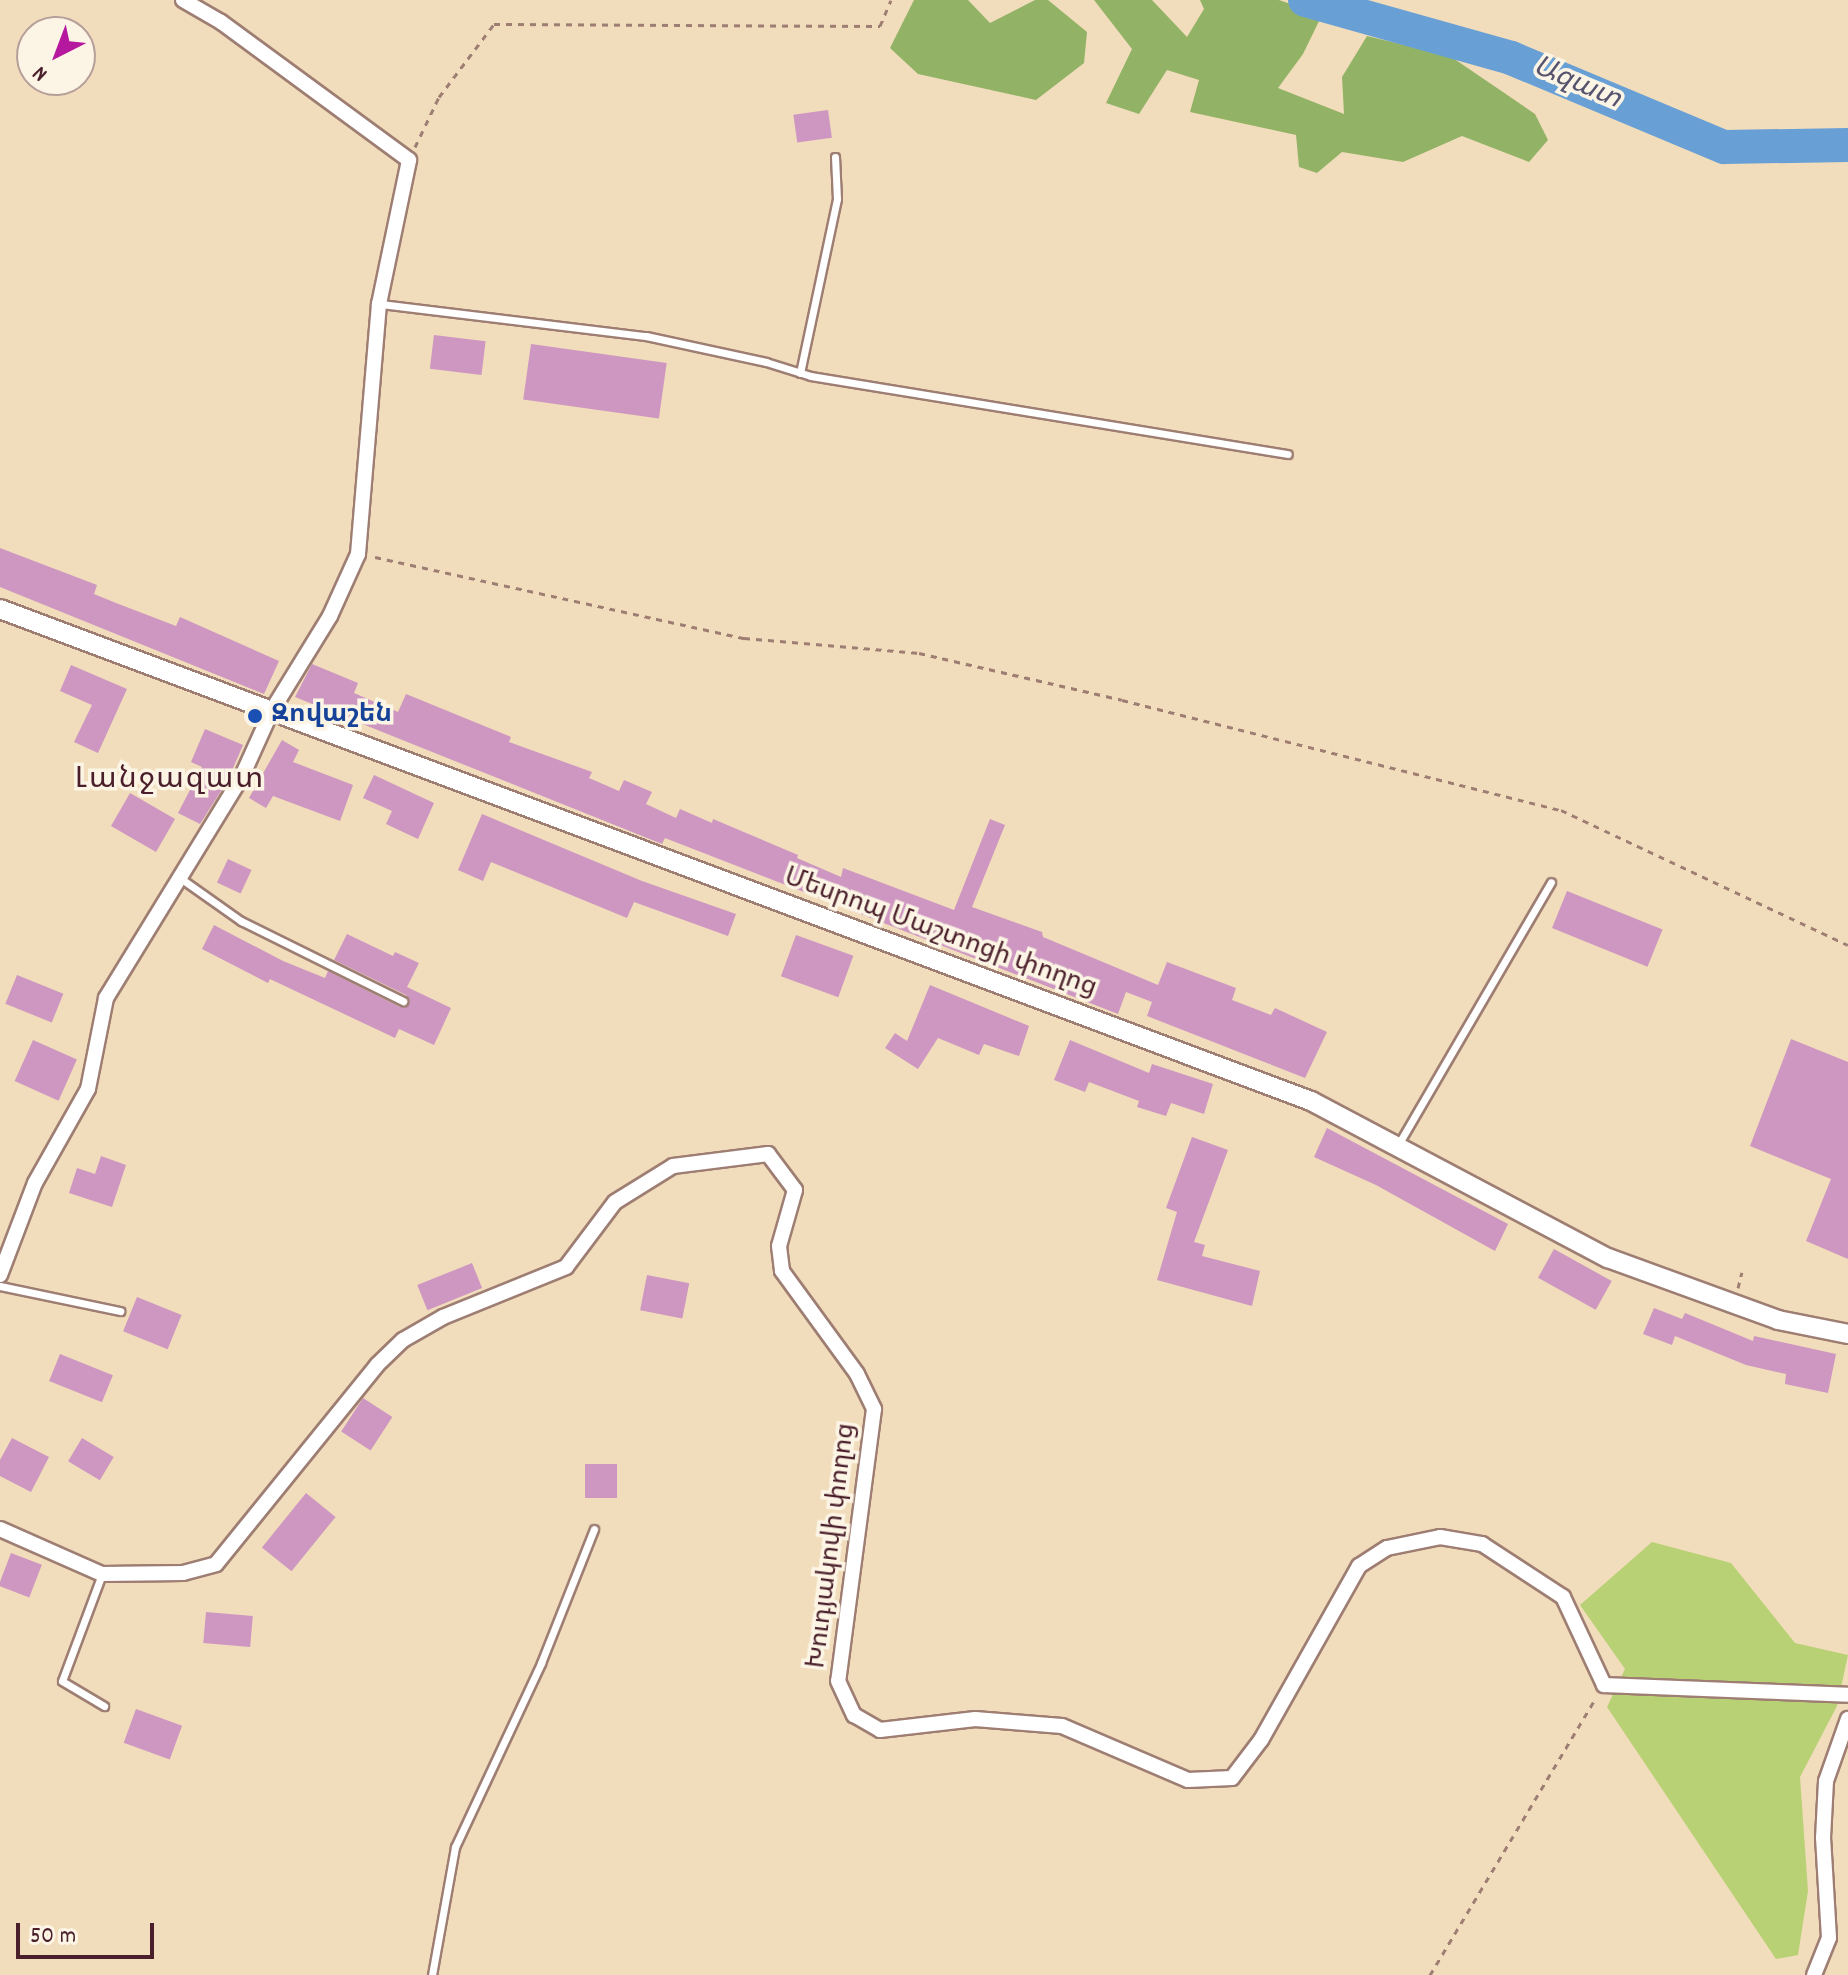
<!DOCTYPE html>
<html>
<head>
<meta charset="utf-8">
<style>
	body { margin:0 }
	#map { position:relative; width:1848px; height:1975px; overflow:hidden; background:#f1dcbb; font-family:Dekko,"Noto Sans Armenian",sans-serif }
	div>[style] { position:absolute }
	.green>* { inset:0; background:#b9d175 }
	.forest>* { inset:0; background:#92b366 }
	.river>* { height:34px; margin:-17px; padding:0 17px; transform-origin:17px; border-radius:17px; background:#68a0d6 }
	.building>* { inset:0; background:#cd97c1; transform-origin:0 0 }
	.path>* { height:3px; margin-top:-1.5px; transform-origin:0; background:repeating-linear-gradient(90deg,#9e7e73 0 6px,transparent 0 12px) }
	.roads { filter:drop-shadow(2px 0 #9e7e73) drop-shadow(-2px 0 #9e7e73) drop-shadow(0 2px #9e7e73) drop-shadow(0 -2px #9e7e73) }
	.service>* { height:7px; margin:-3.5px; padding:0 3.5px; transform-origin:3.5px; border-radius:3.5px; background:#fff }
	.minor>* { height:14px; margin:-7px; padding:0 7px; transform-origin:7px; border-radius:7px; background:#fff }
	.tertiary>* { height:18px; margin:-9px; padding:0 9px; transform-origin:9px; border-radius:9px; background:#fff }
	.dots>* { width:22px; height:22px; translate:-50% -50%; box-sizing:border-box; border:4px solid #fcf5e5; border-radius:50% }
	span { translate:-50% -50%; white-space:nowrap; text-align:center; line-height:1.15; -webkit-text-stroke:7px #fcf5e5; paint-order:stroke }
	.transit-label { font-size:26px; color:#164399; font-weight:700 }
	.left { translate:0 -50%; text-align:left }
	.street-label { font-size:26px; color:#4a1f2b }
	.water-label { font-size:28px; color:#56536f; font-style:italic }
	.quarter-label { font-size:30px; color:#4a1f2b; letter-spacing:2px }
	.north { position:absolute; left:16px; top:16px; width:80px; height:80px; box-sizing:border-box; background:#fcf5e5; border:2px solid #b59f9b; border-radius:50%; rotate:222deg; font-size:22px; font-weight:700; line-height:32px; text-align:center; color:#4a1f2b }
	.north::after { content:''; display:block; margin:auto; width:28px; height:36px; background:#b5179e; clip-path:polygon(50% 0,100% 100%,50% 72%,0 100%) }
	.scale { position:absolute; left:16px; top:1923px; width:138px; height:36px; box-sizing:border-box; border:4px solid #4a1f2b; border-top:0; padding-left:10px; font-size:24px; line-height:28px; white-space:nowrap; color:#4a1f2b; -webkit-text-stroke:6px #fcf5e5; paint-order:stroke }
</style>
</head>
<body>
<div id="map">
	<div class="green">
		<i style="clip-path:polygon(1652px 1542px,1731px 1563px,1795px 1643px,1848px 1655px,1837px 1706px,1800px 1777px,1808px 1891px,1798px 1955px,1776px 1959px,1607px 1707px,1625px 1669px,1580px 1605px)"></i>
	</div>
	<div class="forest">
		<i style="clip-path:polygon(914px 0,968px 0,990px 23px,1035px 0,1048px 0,1087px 32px,1084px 63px,1036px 100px,918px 74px,890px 48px)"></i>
		<i style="clip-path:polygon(1094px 0,1152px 0,1187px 37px,1204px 9px,1200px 0,1279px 0,1322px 15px,1303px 54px,1278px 88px,1344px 114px,1342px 77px,1367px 36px,1450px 56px,1535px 114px,1548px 140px,1529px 162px,1462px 136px,1403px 162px,1342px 152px,1317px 173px,1299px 167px,1296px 135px,1190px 112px,1199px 80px,1167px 70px,1139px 114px,1106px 103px,1132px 49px)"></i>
	</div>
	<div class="river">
		<i style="left:1305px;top:0;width:214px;rotate:15.7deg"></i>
		<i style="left:1511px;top:58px;width:231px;rotate:22.7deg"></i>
		<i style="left:1724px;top:147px;width:124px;rotate:-0.9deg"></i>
	</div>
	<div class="building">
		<i style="left:828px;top:110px;width:28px;height:35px;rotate:82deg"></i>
		<i style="left:434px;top:335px;width:52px;height:34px;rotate:7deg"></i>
		<i style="left:531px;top:344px;width:137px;height:56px;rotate:8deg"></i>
		<i style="clip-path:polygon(0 548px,97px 585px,94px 594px,116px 603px,176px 626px,180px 617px,279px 661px,264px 694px,0 587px)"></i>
		<i style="clip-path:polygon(312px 664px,358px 683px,354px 693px,398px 712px,406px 694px,511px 737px,509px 742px,592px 772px,589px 778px,619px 791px,624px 780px,652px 792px,646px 804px,676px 818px,680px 809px,712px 823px,713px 819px,798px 855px,797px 858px,841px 877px,843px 868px,954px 910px,990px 819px,1005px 825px,972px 907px,1042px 932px,1043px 937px,1158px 985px,1167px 962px,1236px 988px,1232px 1000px,1271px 1015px,1275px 1008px,1327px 1032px,1305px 1078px,1147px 1016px,1152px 1002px,1126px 992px,1118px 1014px,665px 838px,662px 844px,295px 697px)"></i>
		<i style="clip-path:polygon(71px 665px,127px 689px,98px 753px,74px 742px,92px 705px,60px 691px)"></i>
		<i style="clip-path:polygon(205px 729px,243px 745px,228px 780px,200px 824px,178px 813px,202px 767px,191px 762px)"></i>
		<i style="clip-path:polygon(282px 740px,299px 750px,293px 762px,353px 785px,340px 821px,273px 796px,266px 808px,249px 798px)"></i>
		<i style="clip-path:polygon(374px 775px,434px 803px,418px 839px,386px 824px,392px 811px,363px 798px)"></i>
		<i style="left:130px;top:793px;width:52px;height:38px;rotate:30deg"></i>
		<i style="clip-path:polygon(482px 814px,642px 881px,736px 914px,728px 936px,634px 902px,627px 918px,491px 862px,483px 881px,458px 870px)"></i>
		<i style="left:228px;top:859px;width:26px;height:26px;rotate:25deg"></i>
		<i style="left:1567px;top:891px;width:103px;height:40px;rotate:22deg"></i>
		<i style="clip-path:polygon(214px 925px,283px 961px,325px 978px,328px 971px,400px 1007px,407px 1006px,409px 1000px,406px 995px,334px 960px,347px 934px,393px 956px,395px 952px,419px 963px,407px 987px,451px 1008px,434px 1045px,399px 1029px,395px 1038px,270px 979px,268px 983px,202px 949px)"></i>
		<i style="left:796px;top:935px;width:61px;height:44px;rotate:20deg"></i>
		<i style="left:17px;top:975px;width:50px;height:31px;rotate:22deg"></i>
		<i style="clip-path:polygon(930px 985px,1029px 1026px,1019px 1056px,984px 1044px,979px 1055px,938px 1038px,918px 1069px,885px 1048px,895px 1033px,907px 1041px)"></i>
		<i style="clip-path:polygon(1791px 1039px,1848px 1062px,1848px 1259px,1806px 1241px,1831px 1179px,1750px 1146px)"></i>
		<i style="left:33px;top:1040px;width:48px;height:45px;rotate:24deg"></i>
		<i style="clip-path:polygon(1070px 1040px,1149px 1073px,1152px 1064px,1213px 1084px,1204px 1114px,1171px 1103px,1166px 1116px,1137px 1107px,1139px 1101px,1089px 1082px,1085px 1092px,1054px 1080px)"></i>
		<i style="clip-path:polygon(1327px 1128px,1508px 1224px,1495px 1251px,1376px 1185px,1314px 1157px)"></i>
		<i style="clip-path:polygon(1192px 1137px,1228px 1150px,1194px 1242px,1205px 1245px,1202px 1256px,1260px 1271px,1252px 1306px,1157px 1280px,1177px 1212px,1166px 1208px)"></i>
		<i style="clip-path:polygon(101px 1156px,126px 1165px,112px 1207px,69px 1193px,77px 1168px,95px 1174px)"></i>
		<i style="left:1554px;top:1249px;width:66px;height:33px;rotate:29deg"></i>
		<i style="left:472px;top:1263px;width:27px;height:59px;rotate:68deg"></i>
		<i style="left:647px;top:1275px;width:43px;height:36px;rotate:11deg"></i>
		<i style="left:137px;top:1297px;width:48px;height:37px;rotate:22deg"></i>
		<i style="clip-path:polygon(1654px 1308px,1682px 1319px,1685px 1313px,1753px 1341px,1754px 1336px,1836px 1354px,1828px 1393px,1785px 1384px,1786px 1374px,1746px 1365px,1675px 1336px,1672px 1345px,1643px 1334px)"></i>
		<i style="left:60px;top:1354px;width:57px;height:29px;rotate:22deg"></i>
		<i style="left:363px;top:1398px;width:35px;height:40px;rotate:33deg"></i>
		<i style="clip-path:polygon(12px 1438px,49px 1457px,31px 1492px,0 1476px,0 1460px)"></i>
		<i style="left:82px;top:1438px;width:37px;height:27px;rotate:31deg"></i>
		<i style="left:617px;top:1464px;width:34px;height:32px;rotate:90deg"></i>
		<i style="left:306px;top:1493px;width:38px;height:70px;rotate:39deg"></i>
		<i style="left:11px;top:1553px;width:33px;height:35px;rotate:21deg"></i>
		<i style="left:206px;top:1612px;width:47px;height:31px;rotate:5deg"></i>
		<i style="left:136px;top:1709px;width:49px;height:36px;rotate:20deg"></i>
	</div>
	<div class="path">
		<i style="left:415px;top:147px;width:55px;rotate:-64.4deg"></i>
		<i style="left:439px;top:97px;width:91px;rotate:-53deg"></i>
		<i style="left:494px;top:24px;width:386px;rotate:0.3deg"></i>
		<i style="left:880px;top:26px;width:28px;rotate:-67deg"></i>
		<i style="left:375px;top:557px;width:378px;rotate:12.4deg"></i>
		<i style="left:744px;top:638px;width:176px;rotate:4.9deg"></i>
		<i style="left:919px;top:653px;width:208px;rotate:13deg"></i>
		<i style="left:1122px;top:700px;width:453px;rotate:14.1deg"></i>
		<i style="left:1561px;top:810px;width:317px;rotate:25.2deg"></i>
		<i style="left:1738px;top:1288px;width:16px;rotate:-76deg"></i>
		<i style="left:1430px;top:1975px;width:322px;rotate:-59.1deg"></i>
	</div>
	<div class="roads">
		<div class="service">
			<i style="left:380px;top:304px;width:268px;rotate:6.9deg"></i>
			<i style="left:646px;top:336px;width:123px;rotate:12.2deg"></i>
			<i style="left:766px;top:362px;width:47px;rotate:17.3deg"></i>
			<i style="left:811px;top:376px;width:483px;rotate:9.3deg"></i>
			<i style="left:800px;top:373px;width:178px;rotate:-78deg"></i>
			<i style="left:837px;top:199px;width:42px;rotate:-92.7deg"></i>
			<i style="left:180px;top:878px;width:75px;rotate:35.2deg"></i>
			<i style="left:241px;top:921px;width:181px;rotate:26.3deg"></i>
			<i style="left:1398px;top:1145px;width:304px;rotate:-59.8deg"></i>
			<i style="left:0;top:1286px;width:123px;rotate:11.8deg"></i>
			<i style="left:102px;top:1574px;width:114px;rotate:110.5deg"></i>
			<i style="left:62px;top:1681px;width:49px;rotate:30.8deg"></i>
			<i style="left:432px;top:1975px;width:130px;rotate:-79.8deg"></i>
			<i style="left:455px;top:1847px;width:203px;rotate:-64.9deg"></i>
			<i style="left:541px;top:1663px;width:144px;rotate:-68.4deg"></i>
		</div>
		<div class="minor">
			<i style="left:0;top:1275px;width:98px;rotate:-69.2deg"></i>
			<i style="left:35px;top:1183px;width:108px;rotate:-60.6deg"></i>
			<i style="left:88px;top:1089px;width:93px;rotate:-78.8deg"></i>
			<i style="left:106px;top:998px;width:263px;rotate:-58.5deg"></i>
			<i style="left:243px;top:774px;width:68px;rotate:-65.7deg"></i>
			<i style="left:271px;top:712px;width:113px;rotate:-58.4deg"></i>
			<i style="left:330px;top:616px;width:68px;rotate:-65.7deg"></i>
			<i style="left:358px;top:554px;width:251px;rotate:-85.2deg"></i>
			<i style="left:379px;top:304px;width:147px;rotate:-78.2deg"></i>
			<i style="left:409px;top:160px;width:233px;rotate:-143.7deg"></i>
			<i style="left:221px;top:22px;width:44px;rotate:-149.9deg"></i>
			<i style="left:0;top:1529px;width:111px;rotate:23.8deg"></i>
			<i style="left:102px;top:1574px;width:81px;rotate:-0.7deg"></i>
			<i style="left:183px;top:1573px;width:34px;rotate:-15deg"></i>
			<i style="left:216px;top:1564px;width:256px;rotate:-51deg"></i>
			<i style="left:377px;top:1365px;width:36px;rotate:-44deg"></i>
			<i style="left:403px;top:1340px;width:46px;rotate:-29.9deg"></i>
			<i style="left:443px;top:1317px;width:133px;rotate:-22.1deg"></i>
			<i style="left:566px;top:1267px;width:81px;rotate:-53deg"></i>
			<i style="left:615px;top:1202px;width:68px;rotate:-31.8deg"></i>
			<i style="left:673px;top:1166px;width:96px;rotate:-7.2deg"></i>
			<i style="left:768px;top:1154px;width:45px;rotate:53.1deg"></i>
			<i style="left:795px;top:1190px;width:58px;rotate:105.9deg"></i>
			<i style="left:779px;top:1246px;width:25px;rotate:83deg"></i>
			<i style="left:782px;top:1271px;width:127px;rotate:53.9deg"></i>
			<i style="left:857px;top:1374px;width:39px;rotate:64deg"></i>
			<i style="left:874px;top:1409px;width:274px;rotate:97.5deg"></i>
			<i style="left:838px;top:1681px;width:38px;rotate:65deg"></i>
			<i style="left:854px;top:1715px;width:30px;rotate:30deg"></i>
			<i style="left:880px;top:1730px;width:96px;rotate:-6.6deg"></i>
			<i style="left:975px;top:1719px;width:87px;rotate:4.6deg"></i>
			<i style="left:1062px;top:1726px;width:137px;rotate:23.2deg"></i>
			<i style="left:1188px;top:1780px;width:44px;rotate:-2.6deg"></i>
			<i style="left:1232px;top:1778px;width:48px;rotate:-52.7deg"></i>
			<i style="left:1261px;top:1740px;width:200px;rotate:-60.6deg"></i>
			<i style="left:1359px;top:1566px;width:33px;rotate:-33deg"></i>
			<i style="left:1387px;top:1548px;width:54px;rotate:-11.7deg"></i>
			<i style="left:1440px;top:1537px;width:43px;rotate:9.5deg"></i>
			<i style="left:1482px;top:1544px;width:97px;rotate:33.2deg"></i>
			<i style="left:1563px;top:1597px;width:97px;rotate:65deg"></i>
			<i style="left:1604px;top:1685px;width:244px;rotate:2.3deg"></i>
			<i style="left:1814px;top:1975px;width:40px;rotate:-68deg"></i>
			<i style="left:1829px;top:1938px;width:100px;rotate:-93.4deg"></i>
			<i style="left:1823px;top:1838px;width:57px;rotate:-87deg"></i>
			<i style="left:1826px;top:1781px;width:66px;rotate:-70.5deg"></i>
		</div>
		<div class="tertiary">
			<i style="left:0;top:609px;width:1400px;rotate:20.57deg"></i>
			<i style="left:1311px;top:1101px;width:336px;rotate:27.9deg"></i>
			<i style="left:1608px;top:1258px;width:181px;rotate:20deg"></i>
			<i style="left:1778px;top:1320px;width:71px;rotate:11.3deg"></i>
		</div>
	</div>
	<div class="dots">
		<i style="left:255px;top:716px;background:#1a4fb4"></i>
	</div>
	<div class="transit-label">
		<span class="left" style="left:271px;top:716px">Զովաշեն</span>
	</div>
	<div class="street-label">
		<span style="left:940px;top:934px;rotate:20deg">Մեսրոպ Մաշտոցի փողոց</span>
		<span style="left:833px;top:1546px;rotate:-83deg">Խուդյակովի փողոց</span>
	</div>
	<div class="water-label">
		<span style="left:1576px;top:85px;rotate:23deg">Ազատ</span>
	</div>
	<div class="quarter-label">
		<span style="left:170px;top:782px">Լանջազատ</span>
	</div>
	<div class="north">N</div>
	<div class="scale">50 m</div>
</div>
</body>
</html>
